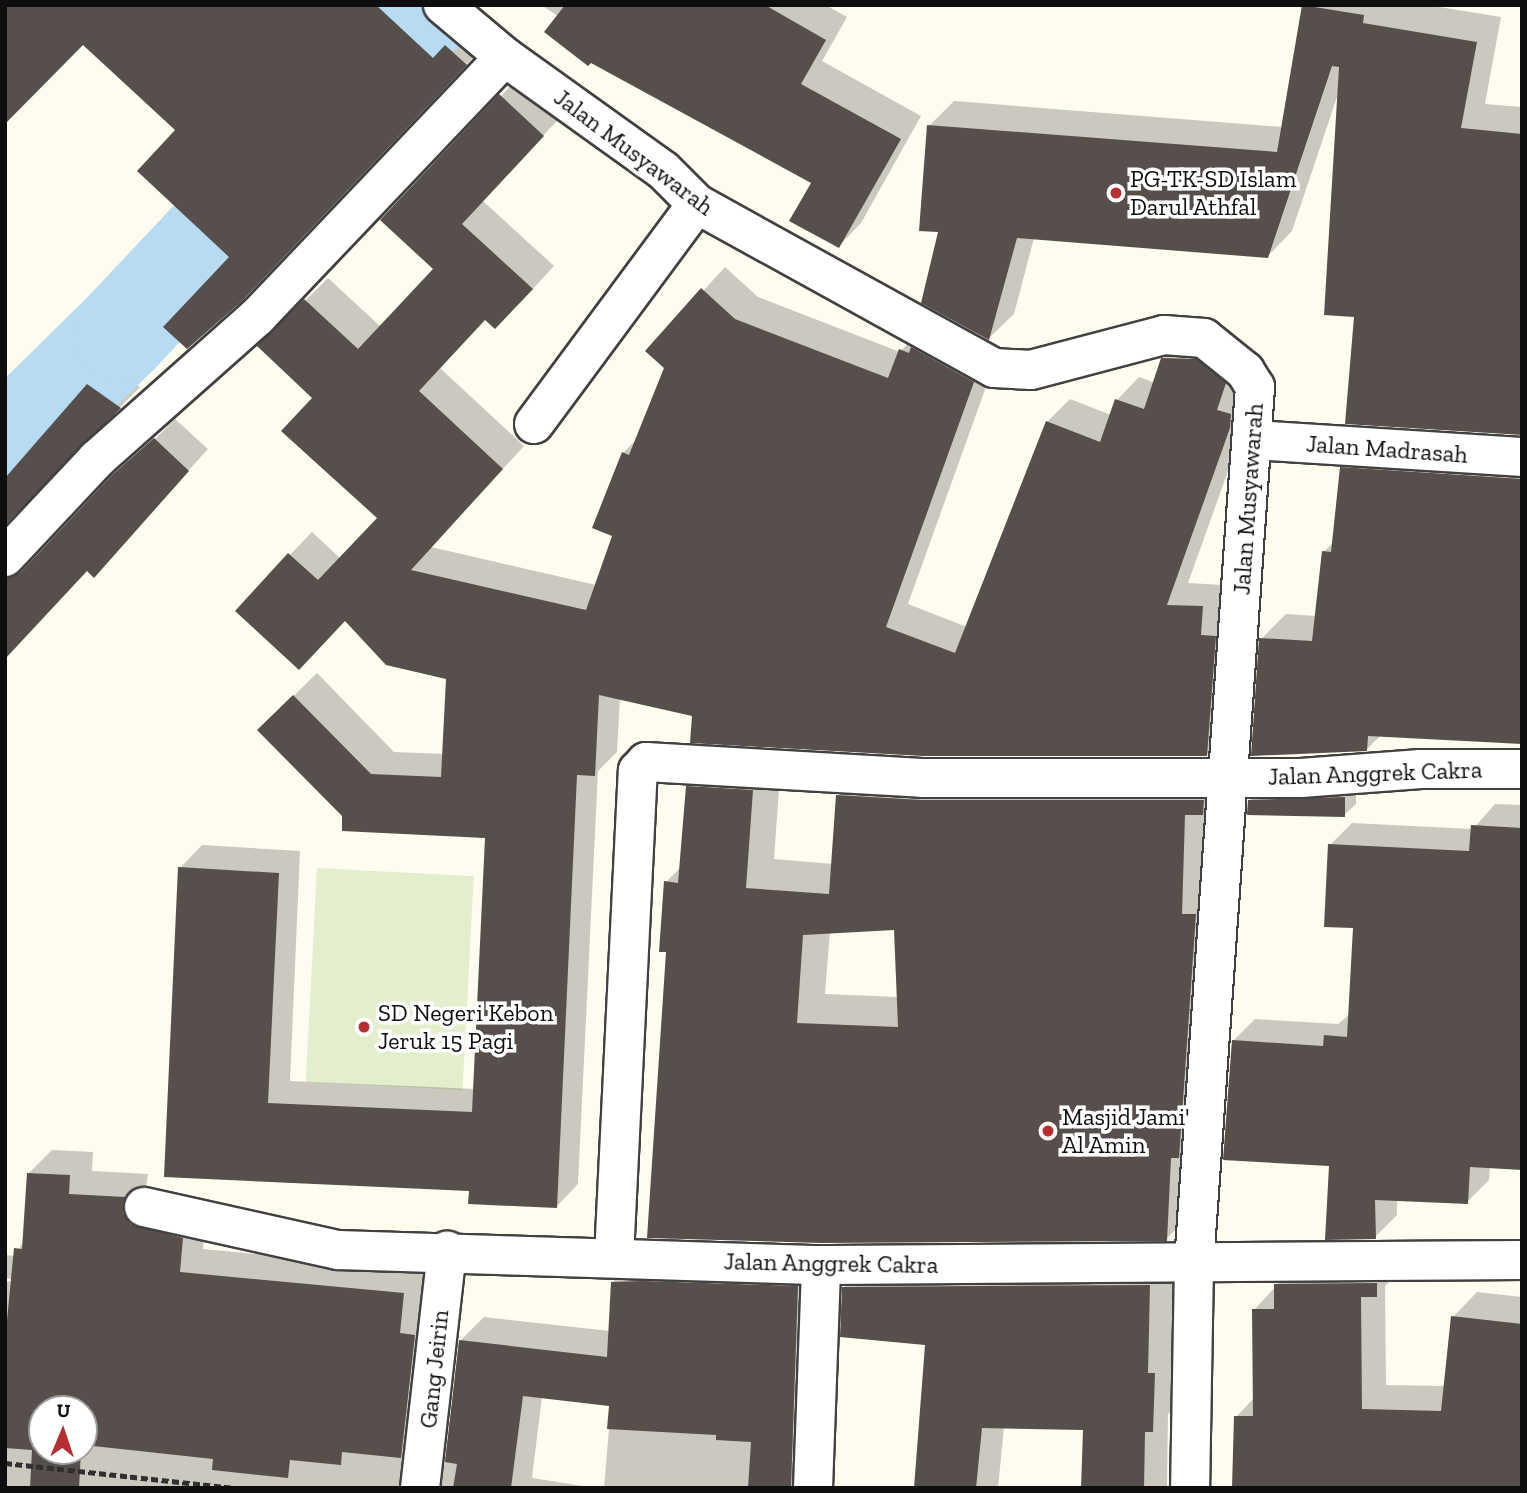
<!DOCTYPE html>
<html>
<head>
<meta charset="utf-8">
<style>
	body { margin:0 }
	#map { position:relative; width:1527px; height:1493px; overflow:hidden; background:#fefbef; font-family:"Zilla Slab",serif }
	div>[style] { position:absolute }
	.pitch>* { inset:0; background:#e2eecc; transform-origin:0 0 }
	.shadow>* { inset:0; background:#0003 }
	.river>* { height:98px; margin:-49px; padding:0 49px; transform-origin:49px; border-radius:49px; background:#b7dbf2 }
	.building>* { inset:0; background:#564f4b }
	.path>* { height:4.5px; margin-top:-2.25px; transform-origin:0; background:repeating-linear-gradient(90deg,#303030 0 7px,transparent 0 10.5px) }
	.roads { filter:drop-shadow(2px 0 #414141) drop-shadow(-2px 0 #414141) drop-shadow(0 2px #414141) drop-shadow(0 -2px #414141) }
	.minor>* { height:38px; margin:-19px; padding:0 19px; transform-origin:19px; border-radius:19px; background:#fff }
	.dots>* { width:19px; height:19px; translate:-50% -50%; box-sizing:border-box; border:4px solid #fff; border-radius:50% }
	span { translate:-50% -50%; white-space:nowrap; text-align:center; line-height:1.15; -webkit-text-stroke:7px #fff; paint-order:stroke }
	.street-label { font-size:24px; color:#0e0e0e }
	.poi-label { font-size:24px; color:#0e0e0e }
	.left { translate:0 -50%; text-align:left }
	.frame { position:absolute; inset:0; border:7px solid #0e0e0e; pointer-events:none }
	.north { position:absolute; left:28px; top:1395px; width:70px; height:70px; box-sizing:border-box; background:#fff; border:2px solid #9f9f9f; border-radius:50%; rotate:2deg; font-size:19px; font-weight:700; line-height:28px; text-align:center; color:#0e0e0e }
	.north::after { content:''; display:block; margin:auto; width:24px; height:32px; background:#b52f33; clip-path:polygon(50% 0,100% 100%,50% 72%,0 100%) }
</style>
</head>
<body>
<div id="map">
	<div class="pitch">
		<i style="left:317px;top:868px;width:157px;height:214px;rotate:3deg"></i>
	</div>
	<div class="shadow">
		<i style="clip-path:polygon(5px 5px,422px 5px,456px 37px,488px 42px,264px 276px,232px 257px,178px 130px,83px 43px)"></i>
		<i style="clip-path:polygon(541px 5px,826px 5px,847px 17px,822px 61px,921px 116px,861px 223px,839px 246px,813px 182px)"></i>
		<i style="clip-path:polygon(1304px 5px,1427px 5px,1501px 17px,1485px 104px,1522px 107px,1522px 433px,1356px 315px,1338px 94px,1292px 231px,1267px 257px,1034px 238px,1014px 314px,989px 338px,941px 231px,929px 126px,954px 101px,1283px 127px)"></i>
		<i style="clip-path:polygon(523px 73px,565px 112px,483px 201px,554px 266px,518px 305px,486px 318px,440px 368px,524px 446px,431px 547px,596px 585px,614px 535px,623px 453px,638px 438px,666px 368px,648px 351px,725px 267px,758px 297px,900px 352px,923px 327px,996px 359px,908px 604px,967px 627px,1047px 422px,1070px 399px,1111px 415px,1117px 400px,1139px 377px,1155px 383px,1163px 359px,1186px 337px,1252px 404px,1188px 583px,1224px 585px,1229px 732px,1207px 754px,694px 714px,620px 698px,617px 752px,598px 771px,578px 1184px,556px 1207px,471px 1189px,165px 1175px,180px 868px,202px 845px,300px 851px,290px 1081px,475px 1089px,487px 836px,344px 815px,259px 730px,317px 673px,394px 752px,444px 754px,447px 677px,345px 619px,237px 610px,312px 532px,341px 559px,380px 518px,314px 398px,260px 346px,328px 278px,381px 327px,435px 269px,501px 96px)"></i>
		<i style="clip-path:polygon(109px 364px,140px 387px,9px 519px,5px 536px,5px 465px,11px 459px,18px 465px)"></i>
		<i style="clip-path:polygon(175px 419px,208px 449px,94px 575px,88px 569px,5px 626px,5px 543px,11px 553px,33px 558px,40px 554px)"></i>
		<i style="clip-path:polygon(1367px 443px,1522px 453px,1522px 742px,1381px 735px,1367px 749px,1261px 639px,1286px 614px,1317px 616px,1323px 552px,1334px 542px,1342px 468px)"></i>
		<i style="clip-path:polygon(evenodd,717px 758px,781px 761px,774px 859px,833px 864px,838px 796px,867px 766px,1233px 771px,1196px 1210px,1166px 1239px,668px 950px,666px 882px,681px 867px,688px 787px,717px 758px,895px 928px,898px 997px,825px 994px,830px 931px,895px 928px)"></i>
		<i style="clip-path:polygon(1356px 786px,1356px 804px,1344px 815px,1250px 801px,1261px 789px)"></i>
		<i style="clip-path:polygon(1495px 804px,1522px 805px,1522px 1167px,1490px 1166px,1489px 1180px,1467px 1202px,1397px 1199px,1397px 1215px,1375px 1237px,1330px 1164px,1233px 1041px,1255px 1019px,1338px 1024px,1350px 1014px,1355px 927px,1330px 845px,1352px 823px,1473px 829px)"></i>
		<i style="clip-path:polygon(evenodd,52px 1150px,93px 1152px,92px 1171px,148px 1174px,146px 1188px,206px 1214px,203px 1249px,427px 1270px,424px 1473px,441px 1487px,461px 1340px,484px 1317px,610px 1331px,613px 1282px,636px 1259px,821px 1263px,814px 1488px,604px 1488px,611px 1405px,542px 1397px,532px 1478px,596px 1488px,5px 1488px,5px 1282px,20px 1280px,5px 1278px,5px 1255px,15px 1256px,24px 1240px,28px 1174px,52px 1150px,42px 1409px,84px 1409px,84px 1451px,42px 1451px,42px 1409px)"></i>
		<i style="clip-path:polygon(1300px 1260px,1401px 1270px,1385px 1286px,1386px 1385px,1445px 1386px,1453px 1317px,1477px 1292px,1522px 1297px,1522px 1488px,1236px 1417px,1255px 1397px,1254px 1310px)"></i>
		<i style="clip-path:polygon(1174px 1261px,1172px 1349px,1179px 1349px,1177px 1406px,1168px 1414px,1167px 1488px,1083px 1488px,1085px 1429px,1004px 1427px,998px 1488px,914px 1488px,927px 1343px,844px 1287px,869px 1263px)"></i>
	</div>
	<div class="river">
		<i style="left:5px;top:447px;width:163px;rotate:-44.5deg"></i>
		<i style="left:121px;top:333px;width:451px;rotate:-46.7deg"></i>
	</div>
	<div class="building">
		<i style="clip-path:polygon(5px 5px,376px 5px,433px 58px,445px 45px,467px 65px,242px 301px,187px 349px,163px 327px,229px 257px,137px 171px,175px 130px,83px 45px,5px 124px)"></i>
		<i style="clip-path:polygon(565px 5px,765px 5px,826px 40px,801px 84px,901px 139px,839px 248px,789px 221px,811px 183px,591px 63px,588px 66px,544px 32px)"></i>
		<i style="clip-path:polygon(1302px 5px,1364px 15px,1363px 23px,1477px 42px,1461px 128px,1522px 134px,1522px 435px,1345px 424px,1354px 317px,1324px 315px,1339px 67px,1332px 66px,1268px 258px,1017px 238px,989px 340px,921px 303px,938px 232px,919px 231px,927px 125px,1277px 152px)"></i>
		<i style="clip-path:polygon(499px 94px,544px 136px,462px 224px,533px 289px,495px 329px,485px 320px,419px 391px,503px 469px,411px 570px,586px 610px,612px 536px,592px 528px,622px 452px,629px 455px,664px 368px,645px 351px,701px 288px,735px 319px,888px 378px,899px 349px,909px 353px,911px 347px,974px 382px,886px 627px,955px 653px,1046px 421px,1100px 442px,1115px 399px,1144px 409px,1161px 358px,1196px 359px,1226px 383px,1217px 410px,1231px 414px,1230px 428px,1167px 605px,1203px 606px,1201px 635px,1216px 636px,1207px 756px,923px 756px,690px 743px,692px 716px,599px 695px,595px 776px,577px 775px,557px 1208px,468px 1204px,469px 1191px,164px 1177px,178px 867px,279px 873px,268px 1103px,472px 1112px,485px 838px,342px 831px,342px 816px,257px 730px,293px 695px,371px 774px,441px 777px,446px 679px,386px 665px,345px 621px,299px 670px,235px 611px,288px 553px,318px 580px,377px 518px,281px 431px,312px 398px,257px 346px,304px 299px,358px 349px,433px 269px,380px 220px)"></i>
		<i style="clip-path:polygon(87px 384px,121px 408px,5px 525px,5px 478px)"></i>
		<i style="clip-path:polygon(154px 438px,189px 471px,94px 578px,87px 571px,5px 659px,5px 578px,21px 572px,112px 475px)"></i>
		<i style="clip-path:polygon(1340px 467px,1522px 479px,1522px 744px,1368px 736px,1367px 751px,1251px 756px,1259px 638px,1312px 641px,1322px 551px,1331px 552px)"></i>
		<i style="clip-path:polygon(evenodd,686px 786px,753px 790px,746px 888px,829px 894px,836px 795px,922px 800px,1204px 800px,1203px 815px,1185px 815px,1182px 914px,1196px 914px,1179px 1158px,1171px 1158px,1167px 1241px,821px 1243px,647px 1238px,666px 952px,659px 952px,664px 881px,678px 883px,686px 786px,894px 930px,898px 1027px,797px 1023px,803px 935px,894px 930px)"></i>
		<i style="clip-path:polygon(1345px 797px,1345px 817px,1247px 815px,1248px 800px)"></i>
		<i style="clip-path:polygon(1471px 825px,1522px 828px,1522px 1170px,1470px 1167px,1468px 1204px,1375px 1200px,1376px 1239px,1325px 1240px,1329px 1166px,1223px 1160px,1232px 1040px,1323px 1046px,1324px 1035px,1347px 1037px,1353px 928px,1324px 927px,1328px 844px,1469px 851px)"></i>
		<i style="clip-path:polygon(27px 1173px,70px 1175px,69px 1194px,125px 1197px,123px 1213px,130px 1224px,183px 1238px,180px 1272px,404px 1293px,400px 1333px,415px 1335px,401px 1458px,342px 1452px,341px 1465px,290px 1460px,288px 1478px,212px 1470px,213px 1459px,84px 1445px,84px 1409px,42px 1409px,42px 1451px,81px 1451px,79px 1488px,30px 1488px,32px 1450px,5px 1448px,5px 1341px,14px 1248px,22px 1249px)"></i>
		<i style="clip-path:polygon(643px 1281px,798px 1286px,791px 1488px,748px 1488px,751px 1442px,716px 1440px,716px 1435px,607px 1429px,609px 1406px,523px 1396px,511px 1488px,453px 1488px,457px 1464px,445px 1462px,459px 1340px,607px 1357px,611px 1282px)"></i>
		<i style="clip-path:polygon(1377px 1283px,1377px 1297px,1361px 1297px,1362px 1409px,1441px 1411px,1451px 1316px,1522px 1324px,1522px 1488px,1232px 1488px,1234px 1416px,1253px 1416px,1252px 1309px,1274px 1309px,1274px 1284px)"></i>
		<i style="clip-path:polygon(1150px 1285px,1148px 1373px,1155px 1373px,1153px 1432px,1145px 1432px,1144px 1488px,1081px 1488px,1083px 1430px,982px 1428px,976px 1488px,914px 1488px,925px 1345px,840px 1337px,842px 1287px)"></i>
	</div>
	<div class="path">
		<i style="left:5px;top:1463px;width:231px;rotate:6.2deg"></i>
	</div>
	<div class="roads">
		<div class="minor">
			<i style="left:443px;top:5px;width:81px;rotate:40deg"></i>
			<i style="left:505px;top:57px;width:194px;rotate:35.6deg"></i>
			<i style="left:663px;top:170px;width:48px;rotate:45deg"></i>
			<i style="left:697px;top:204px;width:339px;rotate:28.9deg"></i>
			<i style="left:994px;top:368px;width:37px;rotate:3deg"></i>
			<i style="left:1031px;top:370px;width:138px;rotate:-14.7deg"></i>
			<i style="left:1164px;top:335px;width:40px;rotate:4.3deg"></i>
			<i style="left:1204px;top:338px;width:53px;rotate:38.8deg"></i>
			<i style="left:1245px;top:371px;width:19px;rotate:58deg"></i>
			<i style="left:1255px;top:387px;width:879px;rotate:93.98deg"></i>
			<i style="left:1194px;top:1264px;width:224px;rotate:91deg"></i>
			<i style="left:534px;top:424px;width:274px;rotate:-53.5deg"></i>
			<i style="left:1253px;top:440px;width:270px;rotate:3.6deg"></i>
			<i style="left:5px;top:557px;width:134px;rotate:-46.8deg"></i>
			<i style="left:97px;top:459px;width:214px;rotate:-41.6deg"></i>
			<i style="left:257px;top:317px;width:359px;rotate:-46.4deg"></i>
			<i style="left:144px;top:1207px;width:199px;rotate:12.5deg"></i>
			<i style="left:338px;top:1250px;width:483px;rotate:1.8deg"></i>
			<i style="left:821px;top:1265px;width:701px;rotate:-0.41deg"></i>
			<i style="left:614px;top:1257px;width:487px;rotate:-87.2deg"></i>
			<i style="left:638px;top:771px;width:12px;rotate:-48deg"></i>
			<i style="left:646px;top:762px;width:276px;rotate:3.3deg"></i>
			<i style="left:922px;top:778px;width:379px"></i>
			<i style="left:1301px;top:778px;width:120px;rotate:-4.3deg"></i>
			<i style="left:1421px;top:769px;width:101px"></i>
			<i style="left:420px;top:1488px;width:239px;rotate:-83.5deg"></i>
			<i style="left:813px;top:1488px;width:223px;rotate:-87.9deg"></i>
		</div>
	</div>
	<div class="dots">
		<i style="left:1116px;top:193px;background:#b52f33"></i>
		<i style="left:364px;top:1027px;background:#b52f33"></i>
		<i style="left:1048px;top:1131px;background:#b52f33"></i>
	</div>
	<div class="street-label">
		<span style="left:634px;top:152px;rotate:37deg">Jalan Musyawarah</span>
		<span style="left:1387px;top:449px;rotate:4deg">Jalan Madrasah</span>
		<span style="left:1248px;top:499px;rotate:-86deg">Jalan Musyawarah</span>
		<span style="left:1375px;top:773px;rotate:-2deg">Jalan Anggrek Cakra</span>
		<span style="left:831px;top:1263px;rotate:1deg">Jalan Anggrek Cakra</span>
		<span style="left:434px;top:1369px;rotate:-84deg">Gang Jeirin</span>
	</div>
	<div class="poi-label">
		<span class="left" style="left:1130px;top:193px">PG-TK-SD Islam<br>Darul Athfal</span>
		<span class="left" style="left:378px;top:1027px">SD Negeri Kebon<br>Jeruk 15 Pagi</span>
		<span class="left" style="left:1062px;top:1131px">Masjid Jami'<br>Al Amin</span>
	</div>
	<div class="frame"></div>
	<div class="north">U</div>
</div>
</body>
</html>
